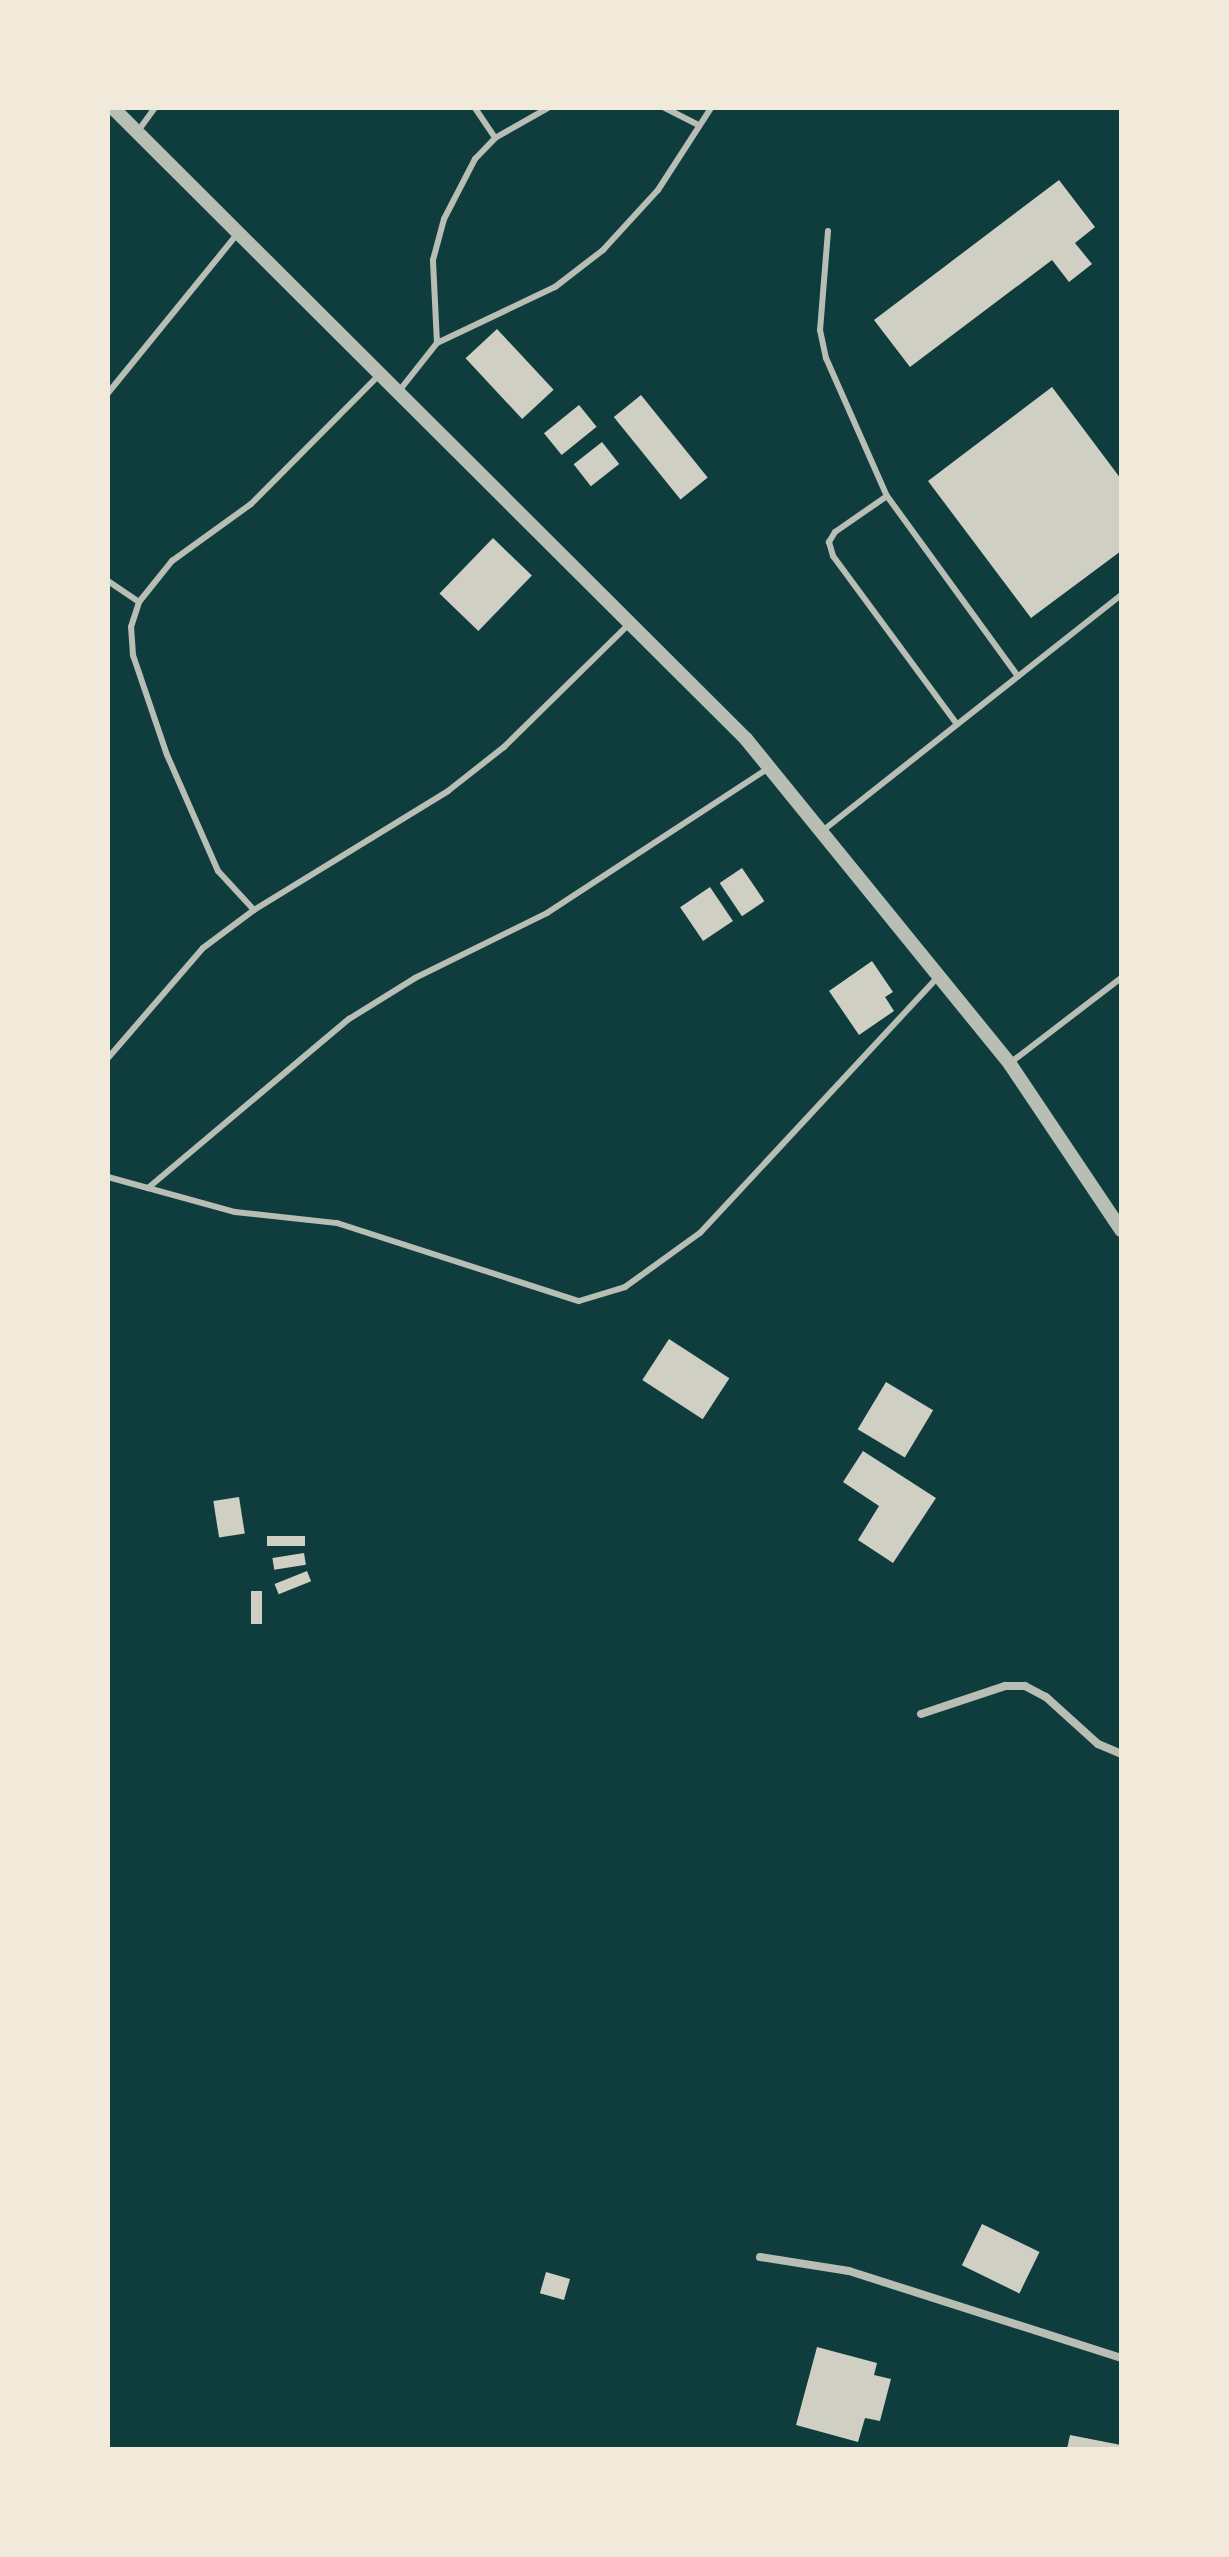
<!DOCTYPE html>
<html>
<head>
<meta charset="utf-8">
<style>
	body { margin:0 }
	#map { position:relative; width:1229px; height:2557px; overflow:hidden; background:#0f3d3e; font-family:"Space Grotesk",sans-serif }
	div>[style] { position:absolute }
	.building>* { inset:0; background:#cfcfc3; transform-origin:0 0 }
	.service>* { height:6px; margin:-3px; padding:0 3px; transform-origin:3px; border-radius:3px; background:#b8beb3 }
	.minor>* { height:8px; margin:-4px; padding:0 4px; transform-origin:4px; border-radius:4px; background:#b8beb3 }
	.tertiary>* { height:14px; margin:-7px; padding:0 7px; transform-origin:7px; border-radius:7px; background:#b8beb3 }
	span { translate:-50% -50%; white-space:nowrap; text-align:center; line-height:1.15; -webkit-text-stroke:8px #f1e9da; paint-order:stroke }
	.frame { position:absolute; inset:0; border:110px solid #f1e9da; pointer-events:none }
</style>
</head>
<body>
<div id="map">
	<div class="building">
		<i style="clip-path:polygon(1059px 180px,1095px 227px,1075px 243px,1092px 264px,1069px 282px,1052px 260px,910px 367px,874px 320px)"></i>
		<i style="left:497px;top:329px;width:83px;height:43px;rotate:47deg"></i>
		<i style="clip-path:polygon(1052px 387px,1121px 479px,1121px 551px,1031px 618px,928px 481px)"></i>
		<i style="left:641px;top:395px;width:106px;height:35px;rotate:51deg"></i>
		<i style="left:579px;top:405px;width:28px;height:45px;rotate:51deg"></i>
		<i style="left:602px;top:442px;width:28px;height:36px;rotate:52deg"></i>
		<i style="left:493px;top:538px;width:54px;height:77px;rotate:44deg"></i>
		<i style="left:742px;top:868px;width:40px;height:27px;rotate:56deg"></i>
		<i style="left:710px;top:887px;width:41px;height:36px;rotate:56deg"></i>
		<i style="clip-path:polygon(872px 961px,893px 992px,885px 997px,894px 1011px,859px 1035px,829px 991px)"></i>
		<i style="left:669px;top:1339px;width:72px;height:49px;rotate:33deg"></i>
		<i style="left:886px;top:1382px;width:55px;height:55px;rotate:31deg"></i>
		<i style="clip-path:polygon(863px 1451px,936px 1498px,893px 1563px,858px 1540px,879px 1506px,843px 1482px)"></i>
		<i style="left:239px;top:1497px;width:37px;height:26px;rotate:81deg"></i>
		<i style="left:305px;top:1536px;width:10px;height:38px;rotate:90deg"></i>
		<i style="left:304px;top:1553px;width:12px;height:32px;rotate:81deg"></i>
		<i style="left:307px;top:1571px;width:11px;height:35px;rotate:68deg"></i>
		<i style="left:251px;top:1591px;width:11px;height:33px"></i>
		<i style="left:982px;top:2224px;width:64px;height:46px;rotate:26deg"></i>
		<i style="left:546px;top:2272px;width:25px;height:22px;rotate:16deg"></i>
		<i style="clip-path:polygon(817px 2347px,877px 2363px,874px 2375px,891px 2379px,880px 2421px,865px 2418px,858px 2442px,796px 2425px)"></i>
		<i style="clip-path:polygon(1070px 2435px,1121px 2445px,1121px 2449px,1067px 2449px)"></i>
	</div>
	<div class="service">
		<i style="left:475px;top:108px;width:36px;rotate:56deg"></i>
		<i style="left:665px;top:108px;width:37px;rotate:27deg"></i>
		<i style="left:138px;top:131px;width:29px;rotate:-54deg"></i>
		<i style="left:828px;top:231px;width:99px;rotate:94.6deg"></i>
		<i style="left:820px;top:330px;width:29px;rotate:78deg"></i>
		<i style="left:826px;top:358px;width:151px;rotate:66.2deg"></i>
		<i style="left:887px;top:496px;width:223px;rotate:54deg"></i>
		<i style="left:437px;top:343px;width:131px;rotate:-25.4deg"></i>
		<i style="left:555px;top:287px;width:61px;rotate:-37.6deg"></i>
		<i style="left:603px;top:250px;width:81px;rotate:-47.5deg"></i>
		<i style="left:658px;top:190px;width:98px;rotate:-57.1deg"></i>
		<i style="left:399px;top:391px;width:61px;rotate:-51.6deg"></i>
		<i style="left:437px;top:343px;width:83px;rotate:-92.8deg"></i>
		<i style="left:433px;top:260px;width:42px;rotate:-75deg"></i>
		<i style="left:444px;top:219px;width:68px;rotate:-62.7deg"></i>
		<i style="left:475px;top:159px;width:29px;rotate:-46deg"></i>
		<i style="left:495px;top:138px;width:61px;rotate:-29.5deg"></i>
		<i style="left:108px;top:393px;width:205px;rotate:-50.9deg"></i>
		<i style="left:887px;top:496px;width:63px;rotate:145.3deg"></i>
		<i style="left:835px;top:532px;width:12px;rotate:121deg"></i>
		<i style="left:829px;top:542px;width:15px;rotate:74deg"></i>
		<i style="left:833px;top:556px;width:209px;rotate:53.6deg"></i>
		<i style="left:108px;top:581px;width:37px;rotate:34deg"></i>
		<i style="left:821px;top:832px;width:382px;rotate:-38.3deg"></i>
		<i style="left:254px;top:910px;width:228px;rotate:-31.5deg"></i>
		<i style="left:448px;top:791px;width:71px;rotate:-38.2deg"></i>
		<i style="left:504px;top:747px;width:177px;rotate:-44.5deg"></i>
		<i style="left:108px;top:1058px;width:145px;rotate:-49.2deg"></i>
		<i style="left:203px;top:948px;width:64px;rotate:-36.7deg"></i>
		<i style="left:254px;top:910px;width:53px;rotate:-132.7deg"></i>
		<i style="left:218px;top:871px;width:127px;rotate:-113.7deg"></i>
		<i style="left:167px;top:755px;width:106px;rotate:-108.8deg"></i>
		<i style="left:133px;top:655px;width:28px;rotate:-94deg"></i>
		<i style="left:131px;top:627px;width:26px;rotate:-72deg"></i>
		<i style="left:139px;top:602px;width:53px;rotate:-51.2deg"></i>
		<i style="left:172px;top:561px;width:97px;rotate:-35.8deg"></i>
		<i style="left:251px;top:504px;width:182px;rotate:-45.2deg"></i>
		<i style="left:1010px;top:1063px;width:140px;rotate:-37.4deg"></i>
		<i style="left:108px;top:1177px;width:132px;rotate:15.4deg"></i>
		<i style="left:235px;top:1212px;width:103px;rotate:6.2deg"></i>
		<i style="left:337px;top:1223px;width:254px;rotate:17.9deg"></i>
		<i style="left:579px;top:1301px;width:48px;rotate:-16.9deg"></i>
		<i style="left:625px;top:1287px;width:92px;rotate:-35.8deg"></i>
		<i style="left:700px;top:1233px;width:351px;rotate:-47.1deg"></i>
		<i style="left:148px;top:1188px;width:263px;rotate:-40.1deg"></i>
		<i style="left:349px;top:1019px;width:78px;rotate:-31.8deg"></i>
		<i style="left:415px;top:978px;width:147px;rotate:-26.2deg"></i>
		<i style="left:547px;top:913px;width:265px;rotate:-33.2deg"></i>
	</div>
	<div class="minor">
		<i style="left:921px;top:1714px;width:89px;rotate:-18.4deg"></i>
		<i style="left:1005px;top:1686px;width:20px"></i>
		<i style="left:1025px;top:1686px;width:24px;rotate:28deg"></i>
		<i style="left:1046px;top:1697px;width:70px;rotate:42.1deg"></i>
		<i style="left:1098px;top:1744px;width:25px;rotate:23deg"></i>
		<i style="left:760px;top:2257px;width:90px;rotate:8.9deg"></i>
		<i style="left:849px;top:2271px;width:286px;rotate:17.7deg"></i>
	</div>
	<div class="tertiary">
		<i style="left:113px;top:108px;width:894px;rotate:44.91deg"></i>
		<i style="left:746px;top:739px;width:419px;rotate:50.9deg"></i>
		<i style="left:1010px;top:1064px;width:200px;rotate:56.2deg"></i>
	</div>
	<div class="frame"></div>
</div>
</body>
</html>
